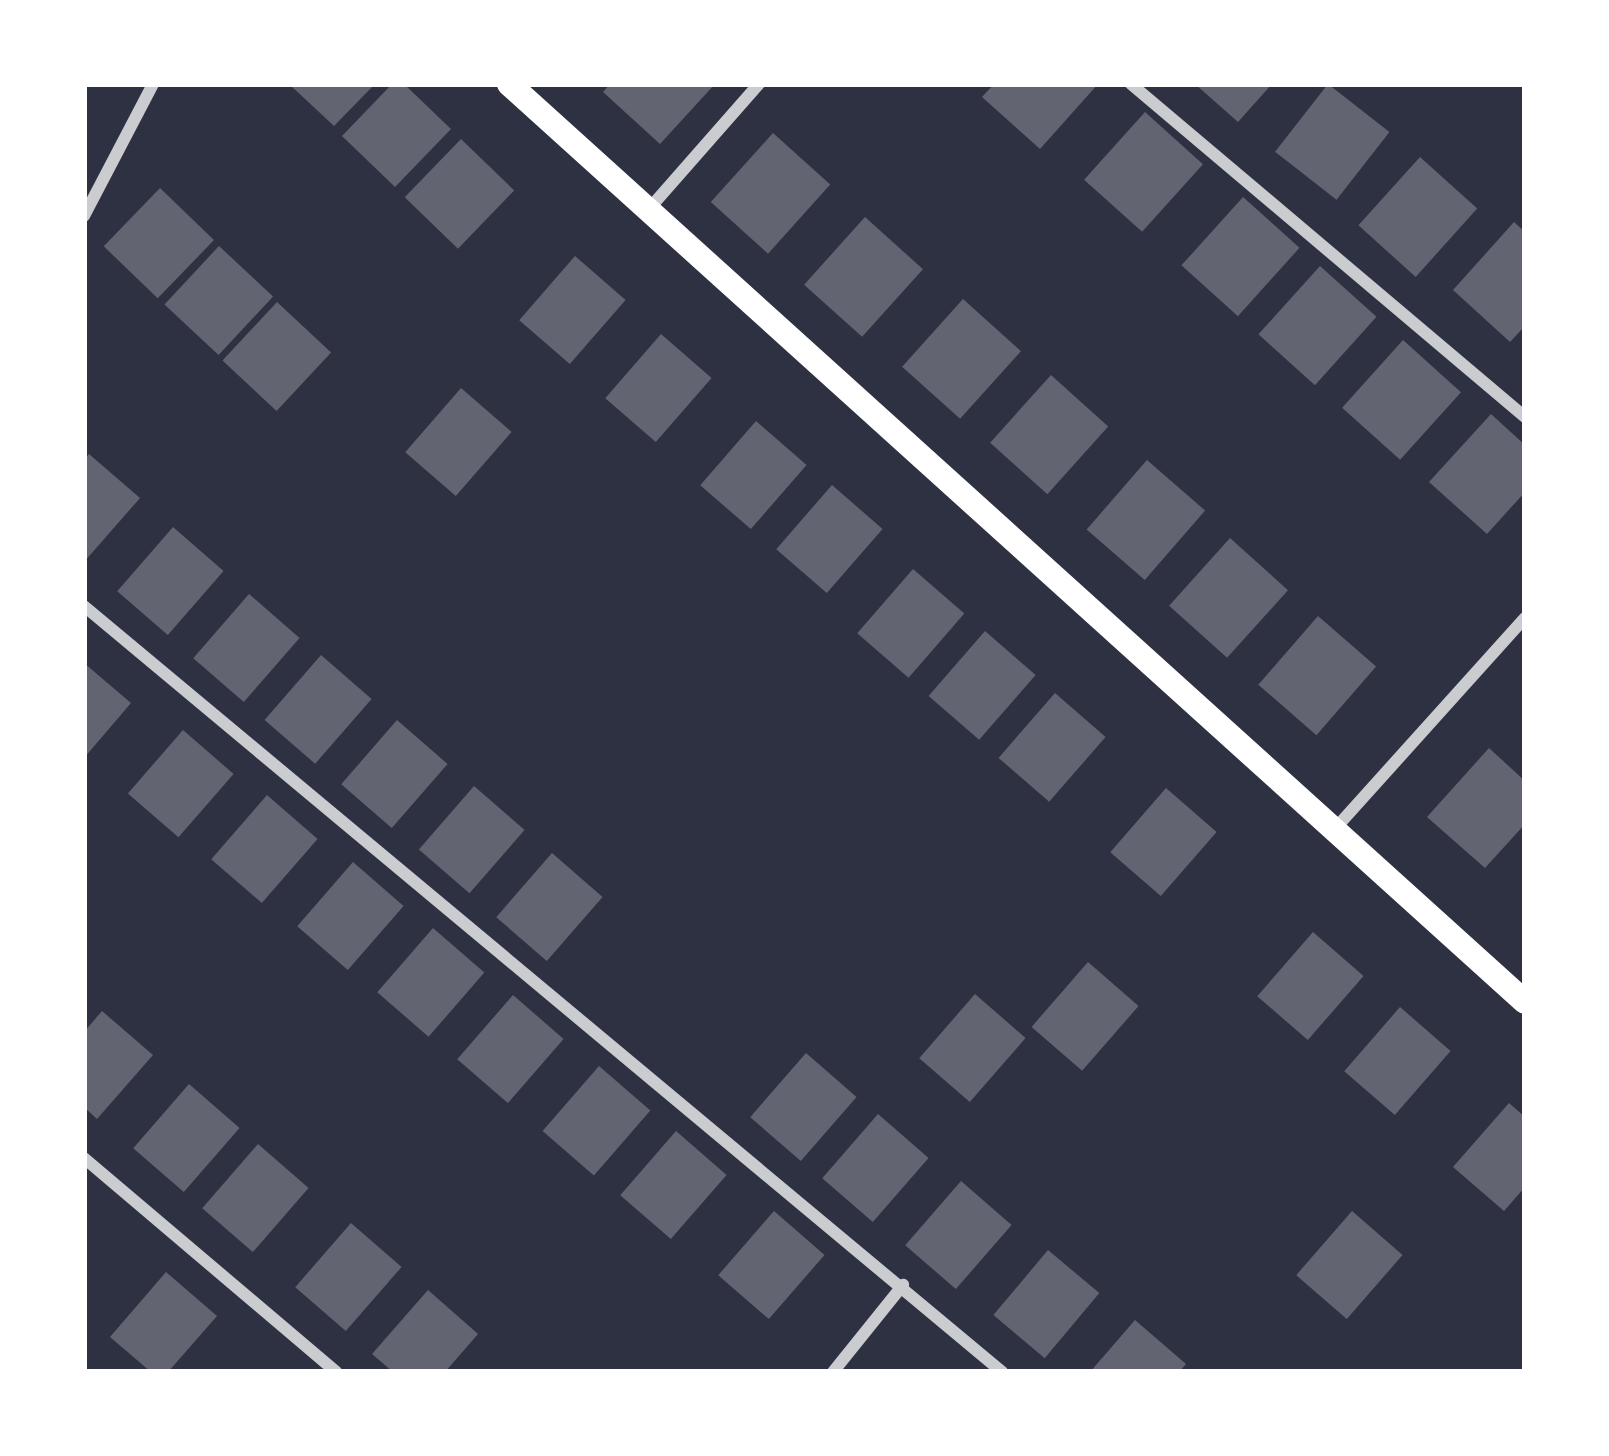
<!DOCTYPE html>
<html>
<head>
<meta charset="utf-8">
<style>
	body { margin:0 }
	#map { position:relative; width:1609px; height:1456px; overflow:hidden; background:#2d3142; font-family:"Fira Sans Condensed",sans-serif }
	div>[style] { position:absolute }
	.building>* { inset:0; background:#626471; transform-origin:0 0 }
	.minor>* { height:12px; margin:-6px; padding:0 6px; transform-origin:6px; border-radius:6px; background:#caccd0 }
	.secondary>* { height:24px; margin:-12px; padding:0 12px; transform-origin:12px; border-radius:12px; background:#fff }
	span { translate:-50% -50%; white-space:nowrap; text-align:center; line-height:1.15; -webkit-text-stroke:10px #fff; paint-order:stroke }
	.frame { position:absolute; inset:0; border:87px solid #fff; pointer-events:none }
</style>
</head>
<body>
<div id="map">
	<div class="building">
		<i style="clip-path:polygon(289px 84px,375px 84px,334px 126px)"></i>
		<i style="clip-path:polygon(392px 84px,404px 84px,451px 129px,395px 187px,342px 136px)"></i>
		<i style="clip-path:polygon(610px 84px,715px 84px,660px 144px,603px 92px)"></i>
		<i style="clip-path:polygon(994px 84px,1098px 84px,1040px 149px,982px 97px)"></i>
		<i style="clip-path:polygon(1195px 84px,1272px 84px,1238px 122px)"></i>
		<i style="left:1328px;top:84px;width:78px;height:86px;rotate:38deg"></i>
		<i style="left:1145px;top:112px;width:78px;height:91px;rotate:42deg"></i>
		<i style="left:773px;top:133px;width:77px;height:93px;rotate:42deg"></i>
		<i style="left:461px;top:139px;width:74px;height:81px;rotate:44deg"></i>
		<i style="left:1420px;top:157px;width:77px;height:92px;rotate:42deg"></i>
		<i style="left:160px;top:188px;width:75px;height:81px;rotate:44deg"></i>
		<i style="left:1243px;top:197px;width:76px;height:92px;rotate:42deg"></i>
		<i style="left:865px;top:217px;width:78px;height:91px;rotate:42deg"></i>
		<i style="clip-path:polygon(1514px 222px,1525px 232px,1525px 326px,1510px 342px,1453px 290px)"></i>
		<i style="left:219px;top:246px;width:74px;height:80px;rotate:43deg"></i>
		<i style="left:575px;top:256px;width:67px;height:85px;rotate:41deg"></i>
		<i style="left:1320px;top:266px;width:76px;height:92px;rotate:42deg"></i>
		<i style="left:963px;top:299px;width:78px;height:91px;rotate:42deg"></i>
		<i style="left:277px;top:302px;width:74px;height:80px;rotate:43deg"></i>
		<i style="left:661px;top:334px;width:67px;height:85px;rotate:41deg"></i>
		<i style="left:1403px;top:340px;width:78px;height:91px;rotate:42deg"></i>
		<i style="left:1051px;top:375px;width:77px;height:91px;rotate:42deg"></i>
		<i style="left:461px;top:388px;width:67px;height:85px;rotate:41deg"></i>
		<i style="clip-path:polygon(1491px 414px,1525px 445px,1525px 492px,1487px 534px,1429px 482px)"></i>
		<i style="left:756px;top:421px;width:67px;height:85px;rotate:41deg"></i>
		<i style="clip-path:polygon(89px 454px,140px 498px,84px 562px,84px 460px)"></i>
		<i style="left:1147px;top:460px;width:77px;height:92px;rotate:41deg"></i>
		<i style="left:832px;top:485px;width:67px;height:85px;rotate:41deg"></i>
		<i style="left:173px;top:527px;width:67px;height:85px;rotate:41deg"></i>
		<i style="left:1230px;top:538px;width:78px;height:91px;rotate:42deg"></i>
		<i style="left:913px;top:569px;width:68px;height:85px;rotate:41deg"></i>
		<i style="left:249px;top:594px;width:67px;height:85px;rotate:41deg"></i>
		<i style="left:1318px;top:616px;width:77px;height:91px;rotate:41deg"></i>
		<i style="left:985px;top:631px;width:67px;height:86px;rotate:41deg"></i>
		<i style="left:321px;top:655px;width:67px;height:86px;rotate:41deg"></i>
		<i style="clip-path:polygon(84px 663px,131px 703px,84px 758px)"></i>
		<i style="left:1055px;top:693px;width:67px;height:86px;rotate:41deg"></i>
		<i style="left:397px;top:720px;width:67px;height:85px;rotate:41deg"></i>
		<i style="left:183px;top:730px;width:67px;height:84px;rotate:41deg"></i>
		<i style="clip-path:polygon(1489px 748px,1525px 781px,1525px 824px,1485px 868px,1427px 817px)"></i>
		<i style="left:474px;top:786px;width:67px;height:84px;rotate:41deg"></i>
		<i style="left:1166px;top:788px;width:67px;height:85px;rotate:41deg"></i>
		<i style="left:267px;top:795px;width:67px;height:85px;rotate:41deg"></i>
		<i style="left:552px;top:853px;width:67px;height:85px;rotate:41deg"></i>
		<i style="left:353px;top:862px;width:67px;height:85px;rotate:41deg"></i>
		<i style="left:433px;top:928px;width:68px;height:85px;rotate:41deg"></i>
		<i style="left:1313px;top:932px;width:67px;height:85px;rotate:41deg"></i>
		<i style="left:1088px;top:962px;width:67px;height:86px;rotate:41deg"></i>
		<i style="left:975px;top:994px;width:67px;height:85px;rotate:41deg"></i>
		<i style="left:513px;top:995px;width:67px;height:85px;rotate:41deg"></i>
		<i style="left:1400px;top:1007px;width:67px;height:85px;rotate:41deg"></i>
		<i style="clip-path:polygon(102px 1011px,153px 1055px,97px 1119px,84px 1107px,84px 1032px)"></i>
		<i style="left:806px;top:1053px;width:67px;height:85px;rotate:41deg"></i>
		<i style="left:599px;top:1066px;width:68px;height:86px;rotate:41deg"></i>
		<i style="left:189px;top:1084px;width:67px;height:85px;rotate:41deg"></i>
		<i style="clip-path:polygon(1509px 1103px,1525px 1117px,1525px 1187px,1504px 1211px,1453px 1167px)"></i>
		<i style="left:878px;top:1114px;width:67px;height:85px;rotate:41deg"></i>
		<i style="left:676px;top:1131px;width:67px;height:85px;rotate:41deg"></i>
		<i style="left:258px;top:1144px;width:67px;height:85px;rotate:41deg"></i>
		<i style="left:961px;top:1181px;width:67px;height:85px;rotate:41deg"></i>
		<i style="left:774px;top:1211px;width:67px;height:85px;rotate:41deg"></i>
		<i style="left:1352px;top:1211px;width:67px;height:85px;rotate:41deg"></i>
		<i style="left:351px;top:1223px;width:67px;height:85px;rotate:41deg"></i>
		<i style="left:1048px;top:1250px;width:67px;height:85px;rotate:40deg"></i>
		<i style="clip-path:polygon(166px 1272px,217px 1316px,168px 1372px,151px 1372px,110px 1337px)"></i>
		<i style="clip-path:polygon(428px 1290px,478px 1334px,445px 1372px,393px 1372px,372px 1354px)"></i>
		<i style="clip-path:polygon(1135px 1320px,1186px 1364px,1179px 1372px,1090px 1372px)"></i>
	</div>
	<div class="minor">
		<i style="left:1131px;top:84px;width:516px;rotate:40.2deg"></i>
		<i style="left:649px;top:209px;width:167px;rotate:-48.7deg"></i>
		<i style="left:84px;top:216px;width:149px;rotate:-62.4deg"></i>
		<i style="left:84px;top:606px;width:1196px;rotate:39.84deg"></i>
		<i style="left:1333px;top:831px;width:287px;rotate:-48deg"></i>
		<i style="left:84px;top:1158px;width:331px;rotate:40.3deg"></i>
		<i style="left:833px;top:1372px;width:112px;rotate:-51.2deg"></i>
	</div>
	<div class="secondary">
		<i style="left:509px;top:84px;width:1369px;rotate:42.1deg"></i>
	</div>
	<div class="frame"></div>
</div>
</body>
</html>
